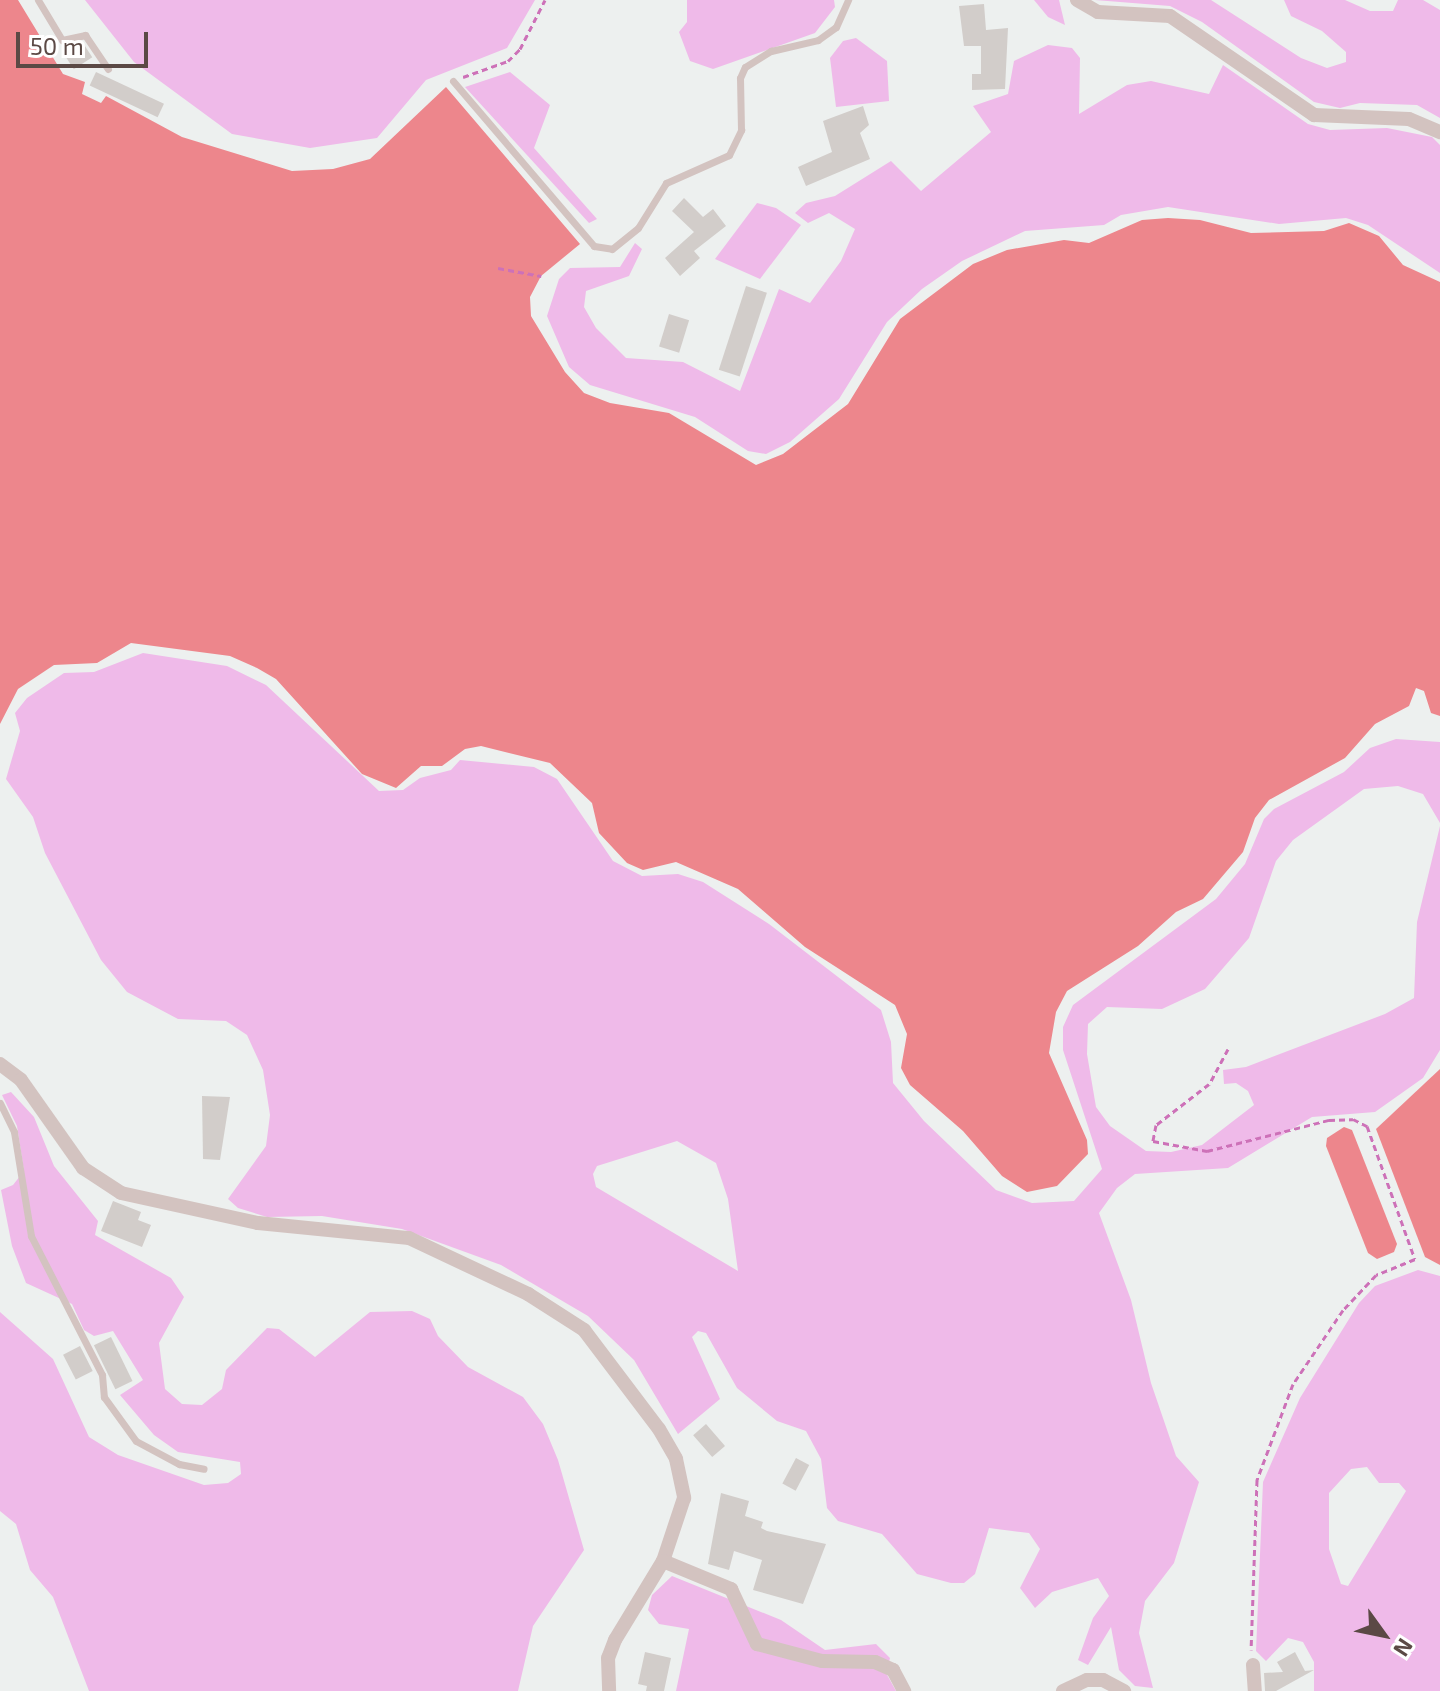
<!DOCTYPE html>
<html>
<head>
<meta charset="utf-8">
<style>
	body { margin:0 }
	#map { position:relative; width:1440px; height:1691px; overflow:hidden; background:#edf0ef; font-family:"Exo 2",sans-serif }
	div>[style] { position:absolute }
	.green>* { inset:0; background:#efbae9 }
	.water>* { inset:0; background:#ed868c }
	.building>* { inset:0; background:#d2cdca; transform-origin:0 0 }
	.path>* { height:3px; margin-top:-1.5px; transform-origin:0; background:repeating-linear-gradient(90deg,#cd71b8 0 6px,transparent 0 10px) }
	.service>* { height:7px; margin:-3.5px; padding:0 3.5px; transform-origin:3.5px; border-radius:3.5px; background:#d3c3c0 }
	.minor>* { height:14px; margin:-7px; padding:0 7px; transform-origin:7px; border-radius:7px; background:#d3c3c0 }
	span { translate:-50% -50%; white-space:nowrap; text-align:center; line-height:1.15; -webkit-text-stroke:8px #fff; paint-order:stroke }
	.north { position:absolute; left:1344px; top:1595px; width:80px; height:80px; -webkit-text-stroke:6px #fff; paint-order:stroke; rotate:123deg; font-size:22px; font-weight:700; line-height:32px; text-align:center; color:#5b4945 }
	.north::after { content:''; display:block; margin:auto; width:28px; height:36px; background:#5b4945; clip-path:polygon(50% 0,100% 100%,50% 72%,0 100%) }
	.scale { position:absolute; left:16px; top:32px; width:132px; height:36px; box-sizing:border-box; border:4px solid #5b4945; border-top:0; padding-left:10px; font-size:24px; line-height:28px; white-space:nowrap; color:#5b4945; -webkit-text-stroke:6px #fff; paint-order:stroke }
</style>
</head>
<body>
<div id="map">
	<div class="green">
		<i style="clip-path:polygon(85px 0,535px 0,507px 48px,426px 80px,377px 138px,310px 148px,232px 134px,134px 62px)"></i>
		<i style="clip-path:polygon(687px 0,834px 0,835px 7px,815px 33px,713px 69px,690px 61px,679px 32px,687px 22px)"></i>
		<i style="clip-path:polygon(1034px 0,1059px 0,1065px 25px,1048px 17px)"></i>
		<i style="clip-path:polygon(1095px 0,1211px 0,1301px 58px,1327px 68px,1346px 62px,1346px 52px,1322px 31px,1291px 16px,1284px 0,1345px 0,1370px 11px,1393px 11px,1398px 0,1423px 0,1440px 10px,1440px 118px,1417px 105px,1360px 103px,1340px 108px,1314px 102px,1202px 22px,1170px 6px)"></i>
		<i style="clip-path:polygon(856px 38px,887px 61px,889px 101px,836px 107px,830px 58px,843px 41px)"></i>
		<i style="clip-path:polygon(1048px 45px,1072px 48px,1080px 58px,1079px 114px,1127px 85px,1151px 81px,1209px 94px,1223px 65px,1308px 124px,1330px 130px,1387px 128px,1432px 137px,1440px 145px,1440px 273px,1368px 225px,1346px 218px,1279px 224px,1168px 207px,1121px 215px,1104px 225px,1025px 231px,962px 261px,922px 289px,887px 322px,839px 399px,790px 442px,766px 454px,748px 451px,695px 417px,590px 385px,569px 367px,547px 316px,559px 279px,570px 268px,620px 267px,635px 243px,642px 249px,629px 276px,586px 291px,584px 307px,596px 328px,626px 358px,683px 362px,740px 391px,779px 289px,810px 303px,841px 261px,855px 229px,829px 213px,808px 223px,795px 213px,806px 203px,835px 196px,891px 161px,921px 191px,991px 132px,973px 106px,1008px 94px,1014px 61px)"></i>
		<i style="clip-path:polygon(510px 72px,550px 105px,534px 148px,597px 219px,589px 223px,465px 87px)"></i>
		<i style="clip-path:polygon(757px 203px,776px 208px,801px 225px,760px 279px,715px 259px)"></i>
		<i style="clip-path:polygon(evenodd,143px 653px,227px 666px,266px 685px,379px 791px,403px 790px,420px 778px,451px 770px,460px 760px,534px 767px,557px 779px,613px 861px,642px 876px,678px 874px,703px 882px,769px 924px,881px 1010px,891px 1042px,893px 1083px,924px 1121px,996px 1190px,1032px 1203px,1074px 1201px,1102px 1169px,1063px 1050px,1063px 1027px,1073px 1005px,1216px 899px,1245px 864px,1264px 819px,1274px 809px,1344px 772px,1370px 748px,1396px 739px,1440px 742px,1440px 823px,1423px 794px,1398px 786px,1364px 789px,1293px 840px,1276px 861px,1249px 938px,1205px 989px,1162px 1009px,1107px 1007px,1088px 1024px,1087px 1054px,1096px 1107px,1110px 1126px,1146px 1151px,1171px 1152px,1202px 1145px,1254px 1105px,1248px 1091px,1236px 1083px,1224px 1084px,1223px 1070px,1246px 1067px,1385px 1014px,1414px 998px,1417px 922px,1440px 826px,1440px 1050px,1423px 1078px,1375px 1112px,1312px 1117px,1228px 1168px,1135px 1174px,1117px 1188px,1099px 1213px,1131px 1300px,1151px 1383px,1176px 1456px,1199px 1482px,1174px 1563px,1145px 1601px,1139px 1633px,1153px 1688px,1135px 1686px,1119px 1670px,1111px 1627px,1088px 1665px,1078px 1660px,1093px 1618px,1109px 1596px,1098px 1578px,1052px 1592px,1035px 1608px,1020px 1588px,1040px 1549px,1029px 1533px,989px 1528px,975px 1574px,964px 1583px,951px 1583px,917px 1574px,882px 1534px,838px 1521px,827px 1508px,821px 1459px,806px 1431px,777px 1421px,737px 1388px,706px 1333px,698px 1331px,692px 1337px,720px 1399px,678px 1434px,634px 1360px,588px 1316px,501px 1265px,402px 1229px,322px 1216px,267px 1217px,238px 1208px,228px 1199px,266px 1146px,270px 1115px,263px 1070px,247px 1035px,226px 1021px,178px 1019px,127px 992px,101px 960px,45px 853px,33px 817px,6px 779px,20px 731px,15px 713px,27px 698px,64px 673px,94px 672px,143px 653px,677px 1141px,716px 1163px,728px 1199px,738px 1271px,596px 1187px,593px 1174px,597px 1166px,677px 1141px)"></i>
		<i style="clip-path:polygon(11px 1092px,34px 1117px,54px 1166px,98px 1221px,95px 1235px,171px 1278px,184px 1297px,159px 1343px,165px 1389px,182px 1404px,202px 1405px,222px 1389px,226px 1370px,267px 1328px,279px 1329px,315px 1357px,370px 1312px,412px 1311px,430px 1319px,438px 1336px,468px 1367px,523px 1397px,543px 1424px,558px 1460px,584px 1550px,533px 1626px,518px 1691px,89px 1691px,53px 1597px,30px 1570px,16px 1524px,0 1511px,0 1312px,53px 1359px,89px 1437px,118px 1455px,204px 1485px,228px 1483px,241px 1474px,240px 1462px,178px 1452px,154px 1435px,120px 1395px,143px 1380px,113px 1331px,94px 1336px,84px 1330px,72px 1304px,26px 1283px,12px 1246px,1px 1190px,13px 1185px,24px 1171px,17px 1126px,2px 1095px)"></i>
		<i style="clip-path:polygon(evenodd,1418px 1270px,1440px 1276px,1440px 1691px,1314px 1691px,1314px 1662px,1303px 1642px,1288px 1638px,1266px 1661px,1256px 1651px,1263px 1482px,1300px 1398px,1359px 1303px,1375px 1286px,1418px 1270px,1367px 1467px,1379px 1483px,1399px 1483px,1406px 1491px,1348px 1586px,1341px 1584px,1329px 1549px,1329px 1493px,1351px 1469px,1367px 1467px)"></i>
		<i style="clip-path:polygon(672px 1576px,781px 1620px,825px 1650px,876px 1644px,890px 1658px,886px 1673px,896px 1691px,676px 1691px,689px 1629px,659px 1624px,648px 1610px,652px 1595px)"></i>
	</div>
	<div class="water">
		<i style="clip-path:polygon(0 0,18px 0,63px 74px,85px 82px,82px 94px,101px 103px,106px 96px,182px 137px,292px 171px,333px 169px,370px 159px,446px 87px,580px 244px,541px 276px,530px 297px,531px 316px,565px 372px,584px 393px,610px 403px,669px 413px,756px 465px,783px 454px,848px 404px,900px 319px,973px 264px,1007px 250px,1064px 240px,1089px 243px,1142px 220px,1168px 218px,1200px 220px,1251px 233px,1324px 231px,1349px 223px,1379px 236px,1403px 265px,1440px 282px,1440px 716px,1431px 713px,1424px 691px,1416px 688px,1409px 706px,1375px 724px,1345px 758px,1269px 800px,1255px 818px,1243px 852px,1203px 899px,1176px 912px,1138px 946px,1067px 991px,1056px 1012px,1049px 1053px,1087px 1140px,1088px 1154px,1057px 1186px,1027px 1192px,1002px 1176px,963px 1131px,910px 1085px,901px 1068px,907px 1034px,895px 1005px,805px 947px,738px 889px,676px 862px,643px 870px,627px 863px,599px 833px,592px 803px,550px 763px,481px 746px,465px 749px,442px 766px,421px 766px,396px 788px,362px 774px,276px 679px,257px 668px,230px 656px,131px 643px,97px 663px,54px 665px,18px 689px,0 724px)"></i>
		<i style="clip-path:polygon(1440px 1069px,1440px 1265px,1425px 1257px,1376px 1129px)"></i>
		<i style="clip-path:polygon(1344px 1127px,1352px 1130px,1397px 1244px,1394px 1252px,1377px 1259px,1368px 1253px,1326px 1146px,1327px 1138px)"></i>
	</div>
	<div class="building">
		<i style="clip-path:polygon(984px 4px,986px 30px,1008px 28px,1005px 89px,972px 90px,972px 74px,981px 74px,981px 46px,964px 46px,959px 6px)"></i>
		<i style="left:83px;top:43px;width:17px;height:22px;rotate:57deg"></i>
		<i style="left:96px;top:72px;width:75px;height:15px;rotate:25deg"></i>
		<i style="clip-path:polygon(863px 106px,869px 125px,860px 133px,870px 159px,806px 186px,798px 167px,832px 152px,823px 121px)"></i>
		<i style="clip-path:polygon(684px 198px,703px 217px,713px 209px,726px 226px,694px 251px,700px 258px,680px 276px,665px 258px,694px 232px,672px 211px)"></i>
		<i style="left:746px;top:286px;width:22px;height:88px;rotate:18deg"></i>
		<i style="left:669px;top:314px;width:21px;height:34px;rotate:17deg"></i>
		<i style="clip-path:polygon(202px 1096px,230px 1097px,220px 1160px,203px 1159px)"></i>
		<i style="clip-path:polygon(113px 1201px,141px 1212px,138px 1220px,151px 1225px,142px 1247px,101px 1231px)"></i>
		<i style="left:111px;top:1337px;width:49px;height:19px;rotate:64deg"></i>
		<i style="left:80px;top:1346px;width:28px;height:19px;rotate:63deg"></i>
		<i style="left:706px;top:1424px;width:29px;height:17px;rotate:49deg"></i>
		<i style="left:796px;top:1458px;width:15px;height:29px;rotate:28deg"></i>
		<i style="clip-path:polygon(721px 1493px,749px 1501px,745px 1516px,763px 1522px,761px 1528px,767px 1531px,826px 1544px,803px 1604px,753px 1590px,762px 1560px,734px 1551px,729px 1570px,708px 1564px)"></i>
		<i style="clip-path:polygon(645px 1652px,671px 1658px,664px 1691px,646px 1691px,647px 1686px,638px 1684px)"></i>
		<i style="clip-path:polygon(1295px 1652px,1305px 1671px,1314px 1670px,1276px 1691px,1265px 1691px,1264px 1673px,1283px 1672px,1277px 1662px)"></i>
	</div>
	<div class="path">
		<i style="left:463px;top:77px;width:48px;rotate:-19.6deg"></i>
		<i style="left:508px;top:61px;width:17px;rotate:-45deg"></i>
		<i style="left:520px;top:49px;width:55px;rotate:-63deg"></i>
		<i style="left:498px;top:268px;width:44px;rotate:10.5deg"></i>
		<i style="left:1228px;top:1049px;width:40px;rotate:118deg"></i>
		<i style="left:1209px;top:1084px;width:67px;rotate:142.3deg"></i>
		<i style="left:1156px;top:1125px;width:16px;rotate:101deg"></i>
		<i style="left:1153px;top:1141px;width:55px;rotate:10.5deg"></i>
		<i style="left:1207px;top:1151px;width:126px;rotate:-14.3deg"></i>
		<i style="left:1329px;top:1120px;width:24px;rotate:-2deg"></i>
		<i style="left:1353px;top:1119px;width:16px;rotate:27deg"></i>
		<i style="left:1367px;top:1126px;width:141px;rotate:70.2deg"></i>
		<i style="left:1415px;top:1259px;width:42px;rotate:157.7deg"></i>
		<i style="left:1376px;top:1275px;width:48px;rotate:133.3deg"></i>
		<i style="left:1343px;top:1310px;width:89px;rotate:124deg"></i>
		<i style="left:1293px;top:1384px;width:103px;rotate:110.6deg"></i>
		<i style="left:1257px;top:1480px;width:170px;rotate:92deg"></i>
	</div>
	<div class="service">
		<i style="left:38px;top:0;width:47px;rotate:59deg"></i>
		<i style="left:62px;top:40px;width:24px;rotate:-12deg"></i>
		<i style="left:85px;top:35px;width:41px;rotate:55.9deg"></i>
		<i style="left:453px;top:81px;width:217px;rotate:49.5deg"></i>
		<i style="left:594px;top:246px;width:18px;rotate:9deg"></i>
		<i style="left:612px;top:249px;width:33px;rotate:-39deg"></i>
		<i style="left:638px;top:228px;width:53px;rotate:-58.1deg"></i>
		<i style="left:666px;top:183px;width:69px;rotate:-24deg"></i>
		<i style="left:729px;top:155px;width:28px;rotate:-64deg"></i>
		<i style="left:741px;top:130px;width:52px;rotate:-91.1deg"></i>
		<i style="left:740px;top:78px;width:12px;rotate:-66deg"></i>
		<i style="left:745px;top:67px;width:31px;rotate:-32deg"></i>
		<i style="left:771px;top:51px;width:48px;rotate:-13.2deg"></i>
		<i style="left:818px;top:40px;width:22px;rotate:-36deg"></i>
		<i style="left:836px;top:27px;width:30px;rotate:-66deg"></i>
		<i style="left:0;top:1103px;width:32px;rotate:64deg"></i>
		<i style="left:14px;top:1132px;width:105px;rotate:80.7deg"></i>
		<i style="left:31px;top:1236px;width:156px;rotate:62.9deg"></i>
		<i style="left:102px;top:1375px;width:22px;rotate:85deg"></i>
		<i style="left:104px;top:1397px;width:54px;rotate:54deg"></i>
		<i style="left:136px;top:1441px;width:49px;rotate:28.1deg"></i>
		<i style="left:179px;top:1464px;width:25px;rotate:11deg"></i>
	</div>
	<div class="minor">
		<i style="left:1077px;top:0;width:24px;rotate:30deg"></i>
		<i style="left:1098px;top:12px;width:72px;rotate:3.2deg"></i>
		<i style="left:1170px;top:16px;width:175px;rotate:34.5deg"></i>
		<i style="left:1314px;top:115px;width:95px;rotate:2.4deg"></i>
		<i style="left:1409px;top:119px;width:34px;rotate:23deg"></i>
		<i style="left:0;top:1064px;width:26px;rotate:37deg"></i>
		<i style="left:21px;top:1080px;width:108px;rotate:54.8deg"></i>
		<i style="left:83px;top:1168px;width:45px;rotate:33.3deg"></i>
		<i style="left:121px;top:1193px;width:140px;rotate:12.4deg"></i>
		<i style="left:258px;top:1223px;width:152px;rotate:5.7deg"></i>
		<i style="left:409px;top:1238px;width:132px;rotate:25.2deg"></i>
		<i style="left:528px;top:1294px;width:67px;rotate:32.7deg"></i>
		<i style="left:584px;top:1330px;width:124px;rotate:52.9deg"></i>
		<i style="left:659px;top:1429px;width:34px;rotate:60deg"></i>
		<i style="left:676px;top:1459px;width:40px;rotate:78deg"></i>
		<i style="left:684px;top:1498px;width:66px;rotate:108.4deg"></i>
		<i style="left:663px;top:1561px;width:92px;rotate:121.3deg"></i>
		<i style="left:615px;top:1640px;width:19px;rotate:111deg"></i>
		<i style="left:608px;top:1658px;width:33px;rotate:88deg"></i>
		<i style="left:663px;top:1561px;width:74px;rotate:22.4deg"></i>
		<i style="left:731px;top:1589px;width:61px;rotate:64.7deg"></i>
		<i style="left:757px;top:1644px;width:67px;rotate:14.7deg"></i>
		<i style="left:822px;top:1661px;width:53px;rotate:1.1deg"></i>
		<i style="left:875px;top:1662px;width:20px;rotate:24deg"></i>
		<i style="left:893px;top:1670px;width:24px;rotate:62deg"></i>
		<i style="left:1253px;top:1665px;width:26px;rotate:86deg"></i>
		<i style="left:1063px;top:1691px;width:26px;rotate:-25deg"></i>
		<i style="left:1087px;top:1680px;width:16px"></i>
		<i style="left:1103px;top:1680px;width:24px;rotate:28deg"></i>
	</div>
	<div class="north">N</div>
	<div class="scale">50 m</div>
</div>
</body>
</html>
